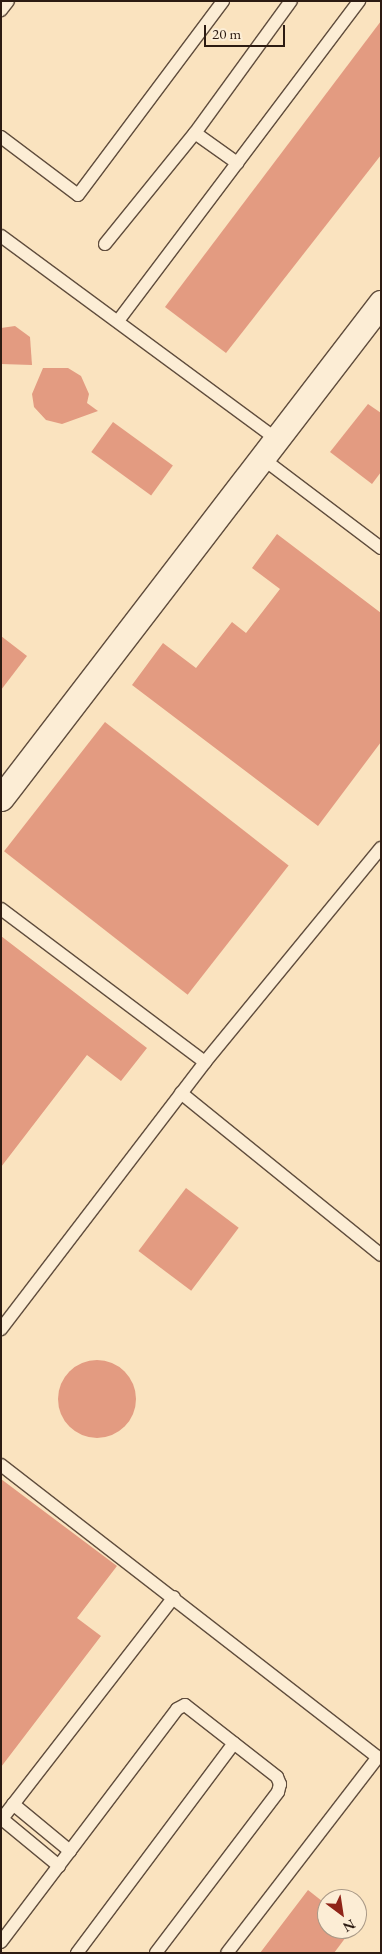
<!DOCTYPE html>
<html>
<head>
<meta charset="utf-8">
<style>
	body { margin:0 }
	#map { position:relative; width:382px; height:1954px; overflow:hidden; background:#fae3bf; font-family:"EB Garamond",serif }
	div>[style] { position:absolute }
	.building>* { inset:0; background:#e39b81; transform-origin:0 0 }
	.round { border-radius:50% }
	.roads { filter:drop-shadow(1px 0 #604d3d) drop-shadow(-1px 0 #604d3d) drop-shadow(0 1px #604d3d) drop-shadow(0 -1px #604d3d) }
	.service>* { height:12px; margin:-6px; padding:0 6px; transform-origin:6px; border-radius:6px; background:#fcedd5 }
	.minor>* { height:25px; margin:-12.5px; padding:0 12.5px; transform-origin:12.5px; border-radius:12.5px; background:#fcedd5 }
	span { translate:-50% -50%; white-space:nowrap; text-align:center; line-height:1.15; -webkit-text-stroke:4.5px #fcedd5; paint-order:stroke }
	.frame { position:absolute; inset:0; border:2px solid #2c1b12; pointer-events:none }
	.north { position:absolute; left:317px; top:1889px; width:50px; height:50px; box-sizing:border-box; background:#fcedd5; border:1px solid #a99987; border-radius:50%; rotate:149deg; font-size:14px; font-weight:700; line-height:20px; text-align:center; color:#2c1b12 }
	.north::after { content:''; display:block; margin:auto; width:18px; height:22px; background:#8f2418; clip-path:polygon(50% 0,100% 100%,50% 72%,0 100%) }
	.scale { position:absolute; left:204px; top:25px; width:81px; height:22px; box-sizing:border-box; border:2px solid #2c1b12; border-top:0; padding-left:6px; font-size:15px; line-height:18px; white-space:nowrap; color:#2c1b12; -webkit-text-stroke:4px #fcedd5; paint-order:stroke }
</style>
</head>
<body>
<div id="map">
	<div class="building">
		<i style="clip-path:polygon(381px 21px,381px 155px,226px 353px,165px 307px)"></i>
		<i style="clip-path:polygon(15px 326px,30px 337px,32px 365px,1px 364px,1px 328px)"></i>
		<i style="clip-path:polygon(43px 368px,68px 368px,81px 376px,89px 394px,87px 403px,98px 411px,62px 424px,46px 420px,34px 407px,32px 394px)"></i>
		<i style="clip-path:polygon(368px 404px,381px 413px,381px 472px,372px 484px,330px 452px)"></i>
		<i style="left:113px;top:422px;width:74px;height:37px;rotate:36deg"></i>
		<i style="clip-path:polygon(277px 534px,381px 613px,381px 742px,318px 826px,132px 685px,163px 643px,196px 668px,232px 622px,246px 633px,280px 589px,252px 568px)"></i>
		<i style="clip-path:polygon(1px 636px,27px 656px,1px 690px)"></i>
		<i style="left:105px;top:722px;width:233px;height:164px;rotate:38deg"></i>
		<i style="clip-path:polygon(1px 936px,147px 1048px,121px 1081px,87px 1055px,1px 1167px)"></i>
		<i style="left:186px;top:1188px;width:66px;height:79px;rotate:37deg"></i>
		<i class="round" style="left:58px;top:1360px;width:78px;height:78px"></i>
		<i style="clip-path:polygon(1px 1479px,117px 1566px,77px 1618px,101px 1636px,1px 1767px)"></i>
		<i style="clip-path:polygon(308px 1890px,327px 1905px,327px 1929px,352px 1929px,334px 1953px,260px 1953px)"></i>
	</div>
	<div class="roads">
		<div class="service">
			<i style="left:1px;top:10px;width:11px;rotate:-52deg"></i>
			<i style="left:195px;top:133px;width:163px;rotate:-54deg"></i>
			<i style="left:1px;top:137px;width:96px;rotate:37deg"></i>
			<i style="left:78px;top:195px;width:242px;rotate:-53.2deg"></i>
			<i style="left:1px;top:236px;width:342px;rotate:36.4deg"></i>
			<i style="left:105px;top:244px;width:143px;rotate:-51deg"></i>
			<i style="left:195px;top:133px;width:52px;rotate:35.5deg"></i>
			<i style="left:118px;top:321px;width:401px;rotate:-53deg"></i>
			<i style="left:262px;top:458px;width:149px;rotate:37.1deg"></i>
			<i style="left:1px;top:909px;width:255px;rotate:36.9deg"></i>
			<i style="left:181px;top:1093px;width:257px;rotate:39deg"></i>
			<i style="left:1px;top:1329px;width:336px;rotate:-52.6deg"></i>
			<i style="left:205px;top:1062px;width:277px;rotate:-50.6deg"></i>
			<i style="left:1px;top:1465px;width:477px;rotate:37.8deg"></i>
			<i style="left:378px;top:1757px;width:247px;rotate:127.6deg"></i>
			<i style="left:13px;top:1804px;width:74px;rotate:39.5deg"></i>
			<i style="left:2px;top:1819px;width:74px;rotate:39.5deg"></i>
			<i style="left:1px;top:1820px;width:282px;rotate:-52.2deg"></i>
			<i style="left:1px;top:1942px;width:292px;rotate:-52.9deg"></i>
			<i style="left:177px;top:1709px;width:9px;rotate:-27deg"></i>
			<i style="left:185px;top:1705px;width:117px;rotate:38deg"></i>
			<i style="left:277px;top:1777px;width:8px;rotate:67deg"></i>
			<i style="left:280px;top:1784px;width:8px;rotate:104deg"></i>
			<i style="left:278px;top:1792px;width:202px;rotate:127.2deg"></i>
			<i style="left:77px;top:1953px;width:262px;rotate:-53.2deg"></i>
		</div>
		<div class="minor">
			<i style="left:1px;top:798px;width:624px;rotate:-52.49deg"></i>
		</div>
	</div>
	<div class="frame"></div>
	<div class="north">N</div>
	<div class="scale">20 m</div>
</div>
</body>
</html>
